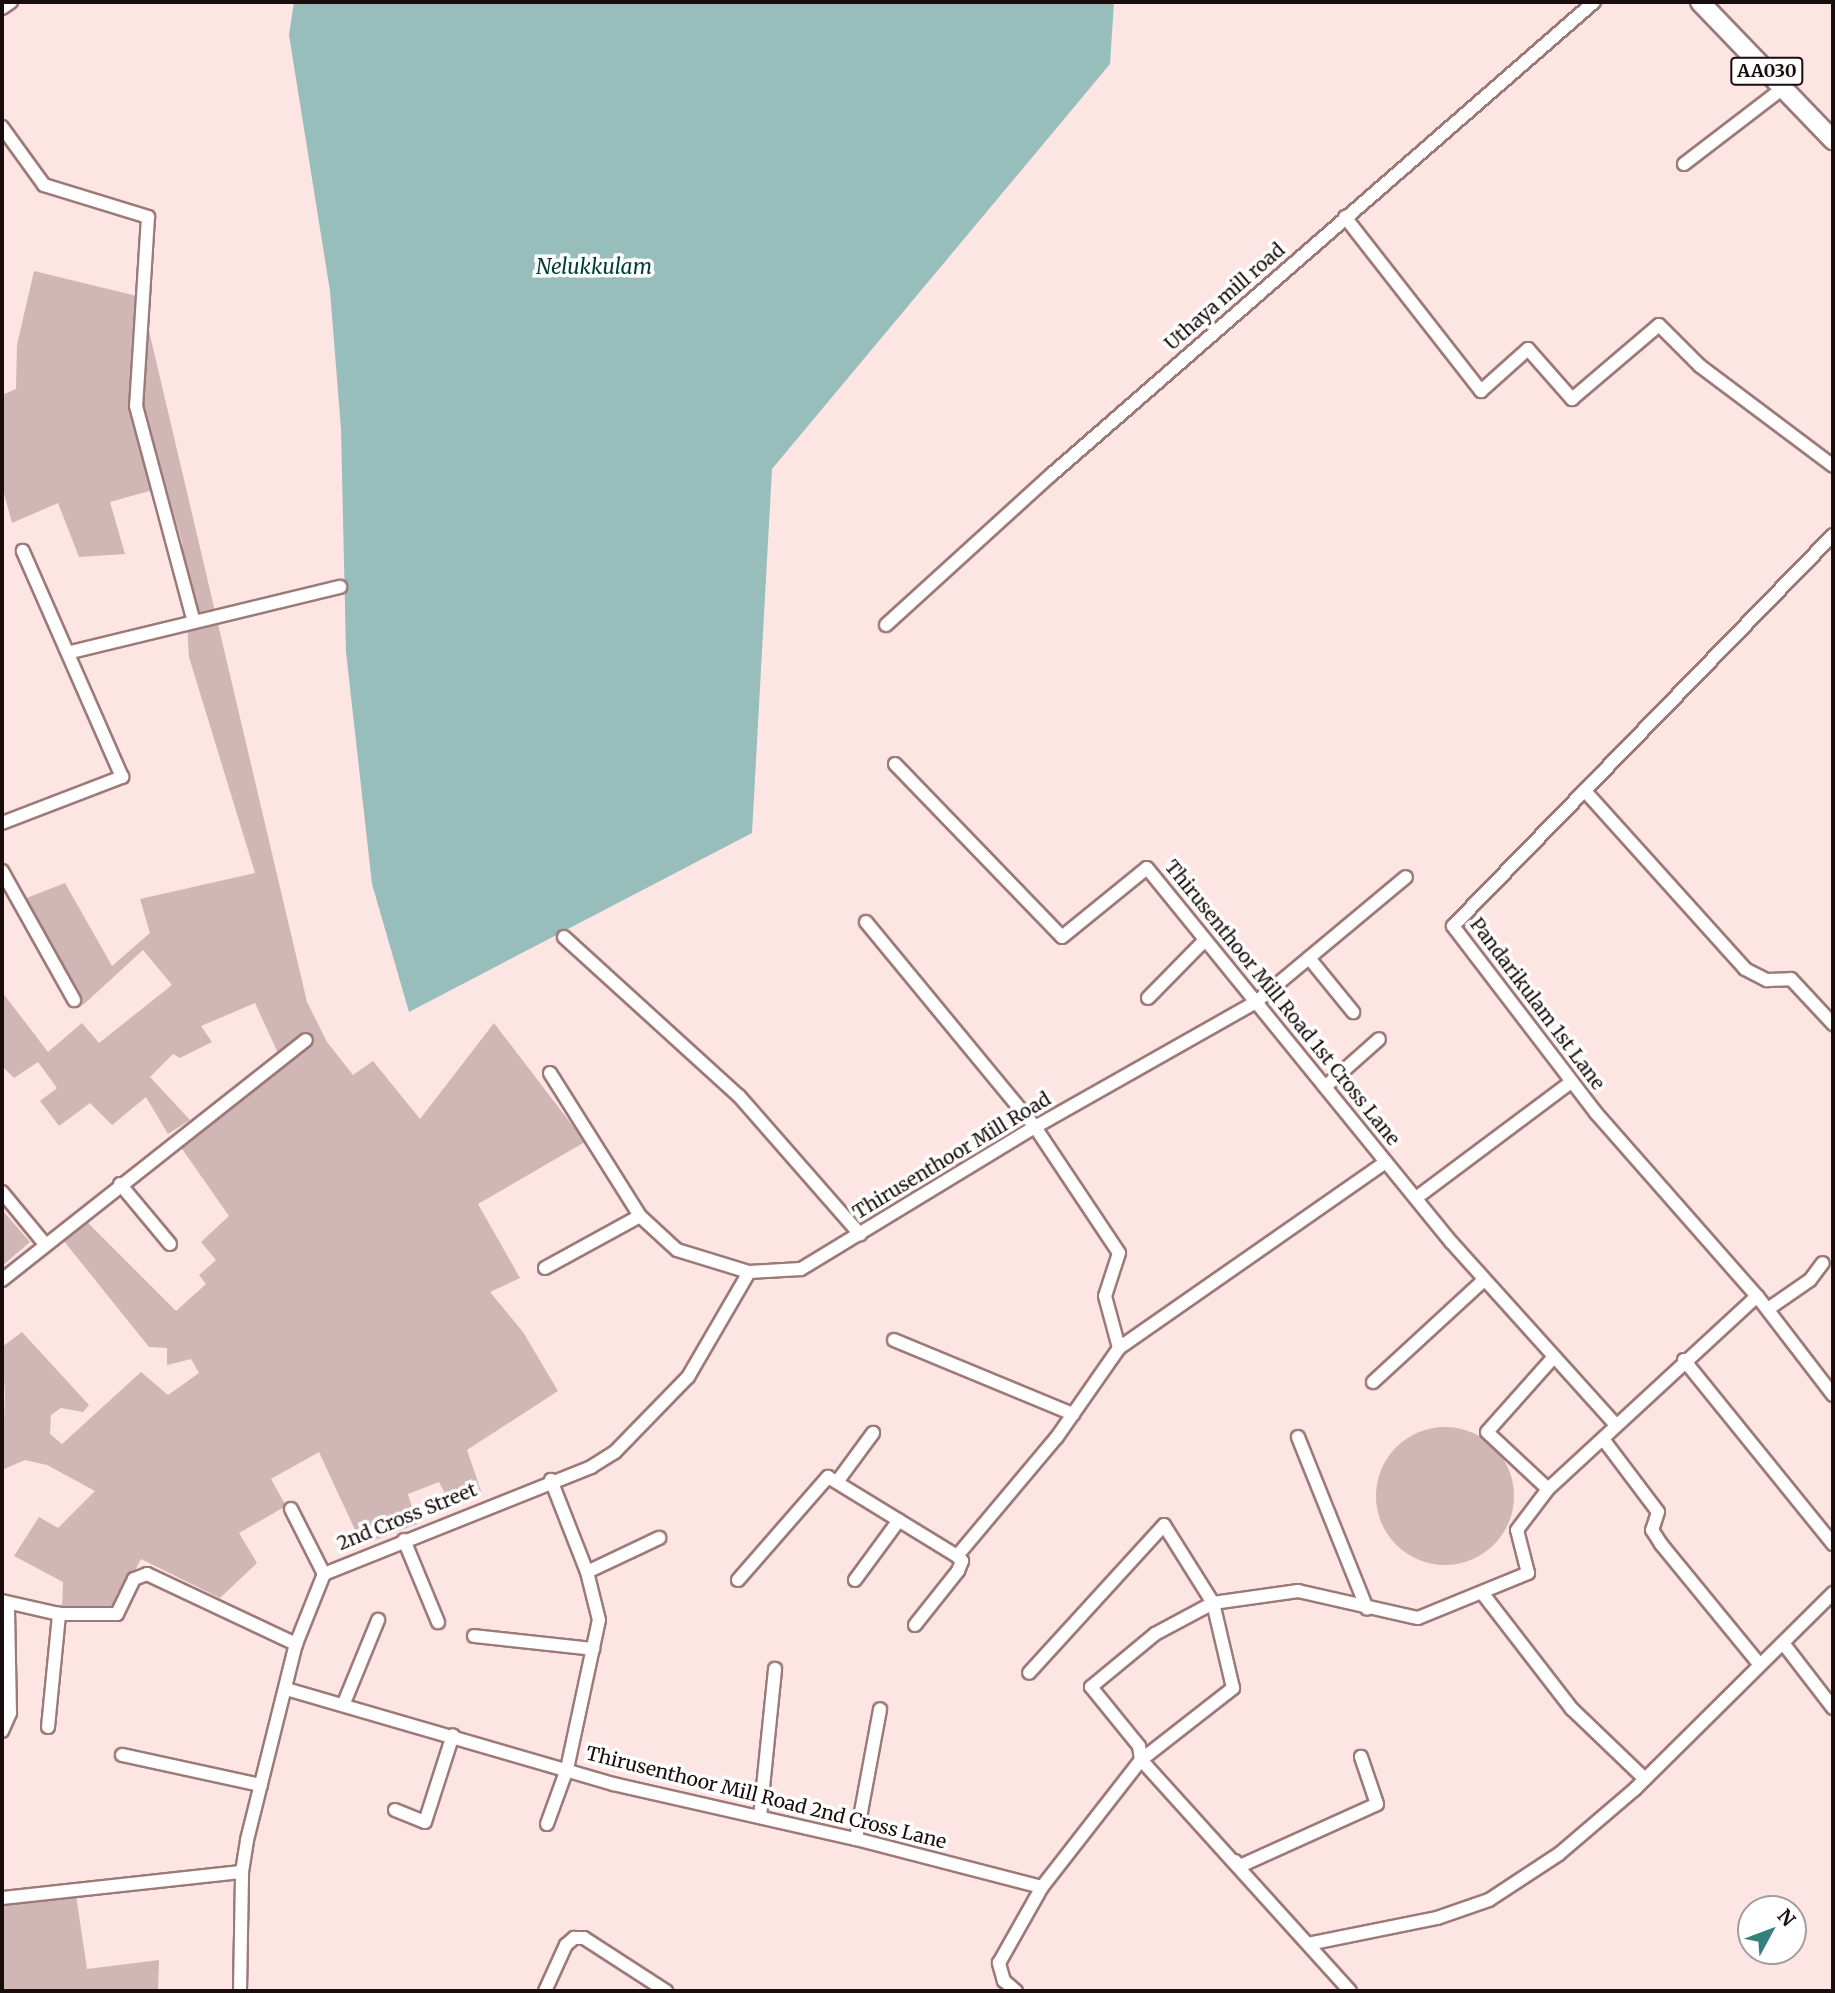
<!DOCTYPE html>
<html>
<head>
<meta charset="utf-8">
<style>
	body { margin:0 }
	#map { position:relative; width:1835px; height:1993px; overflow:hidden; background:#fde5e4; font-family:Merriweather,serif }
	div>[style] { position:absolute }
	.green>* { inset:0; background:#d0b6b5 }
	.round { border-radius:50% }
	.water>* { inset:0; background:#97beba }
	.roads { filter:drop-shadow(2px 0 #9d7978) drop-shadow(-2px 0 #9d7978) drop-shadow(0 2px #9d7978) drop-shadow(0 -2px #9d7978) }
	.minor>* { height:12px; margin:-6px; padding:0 6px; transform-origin:6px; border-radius:6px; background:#fff }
	.highway>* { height:18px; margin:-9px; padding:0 9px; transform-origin:9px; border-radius:9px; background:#fff }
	span { translate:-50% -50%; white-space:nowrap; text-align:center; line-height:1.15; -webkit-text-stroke:7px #fff; paint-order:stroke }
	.shield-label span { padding:2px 5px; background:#fff; border:2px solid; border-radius:5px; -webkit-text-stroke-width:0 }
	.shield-label { font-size:18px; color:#190c0c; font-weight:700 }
	.street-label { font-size:19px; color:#190c0c }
	.water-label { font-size:21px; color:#003d39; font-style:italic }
	.frame { position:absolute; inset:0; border:4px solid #190c0c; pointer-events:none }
	.north { position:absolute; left:1737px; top:1895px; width:70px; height:70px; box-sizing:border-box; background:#fff; border:2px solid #a39e9e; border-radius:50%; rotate:49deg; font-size:19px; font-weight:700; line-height:28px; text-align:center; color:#190c0c }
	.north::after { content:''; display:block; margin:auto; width:24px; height:32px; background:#377f7a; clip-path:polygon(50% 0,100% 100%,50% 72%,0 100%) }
</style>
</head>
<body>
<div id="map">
	<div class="green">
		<i style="clip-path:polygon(34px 271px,141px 297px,307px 1002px,327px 1042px,353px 1075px,373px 1061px,420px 1119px,494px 1023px,585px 1142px,478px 1204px,520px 1278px,490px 1292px,523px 1332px,558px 1391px,467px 1450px,482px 1494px,451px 1505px,439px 1482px,408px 1494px,417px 1524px,362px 1545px,319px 1452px,271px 1479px,286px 1506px,239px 1533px,257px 1563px,220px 1598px,141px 1559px,116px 1607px,62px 1609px,63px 1582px,14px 1556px,39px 1517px,58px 1528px,95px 1491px,47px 1465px,25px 1460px,2px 1470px,5px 1394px,2px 1347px,22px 1332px,89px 1405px,83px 1412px,61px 1408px,51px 1415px,50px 1434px,62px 1444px,141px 1372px,168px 1395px,199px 1373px,191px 1359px,167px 1365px,167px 1348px,149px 1347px,63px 1240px,85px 1220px,176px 1311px,206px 1284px,199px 1275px,216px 1260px,201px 1242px,229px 1216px,180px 1146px,283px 1064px,255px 1003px,201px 1026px,212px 1042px,180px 1058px,173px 1054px,150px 1077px,190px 1120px,168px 1134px,146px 1097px,112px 1125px,90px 1103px,59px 1126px,40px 1101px,57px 1088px,38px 1062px,14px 1078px,2px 1066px,2px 992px,48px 1052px,82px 1023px,99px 1043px,172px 985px,143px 950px,83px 1005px,24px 899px,65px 883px,112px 966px,150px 933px,140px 899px,255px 873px,189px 657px,182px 542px,133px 377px,133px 419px,153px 490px,110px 502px,125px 554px,79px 557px,58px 503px,12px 523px,2px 486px,2px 395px,16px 389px,17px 345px)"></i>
		<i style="clip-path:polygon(2px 1210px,30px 1242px,2px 1266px)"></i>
		<i class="round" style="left:1376px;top:1427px;width:138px;height:138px"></i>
		<i style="clip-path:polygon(76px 1895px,87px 1969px,159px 1960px,158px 1991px,2px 1991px,2px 1904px)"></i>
	</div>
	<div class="water">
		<i style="clip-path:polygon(294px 2px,1114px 2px,1110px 64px,772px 469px,752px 833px,409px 1012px,372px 884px,346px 652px,341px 429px,330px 291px,289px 35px)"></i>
	</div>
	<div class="roads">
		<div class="minor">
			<i style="left:2px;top:8px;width:11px;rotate:-34deg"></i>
			<i style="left:2px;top:127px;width:72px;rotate:54.1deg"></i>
			<i style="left:44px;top:185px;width:109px;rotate:17.1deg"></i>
			<i style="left:148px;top:217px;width:189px;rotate:93.6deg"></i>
			<i style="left:136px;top:406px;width:220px;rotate:75deg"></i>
			<i style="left:1684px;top:164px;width:125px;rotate:-37.5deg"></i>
			<i style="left:1345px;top:217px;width:221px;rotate:52deg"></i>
			<i style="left:1481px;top:391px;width:63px;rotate:-41.8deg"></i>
			<i style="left:1528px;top:349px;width:67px;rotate:48.7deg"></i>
			<i style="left:1572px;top:399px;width:114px;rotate:-40.4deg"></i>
			<i style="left:1659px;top:325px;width:58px;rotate:45deg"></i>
			<i style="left:1700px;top:366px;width:166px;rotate:36.9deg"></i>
			<i style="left:1833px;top:535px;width:545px;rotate:134.18deg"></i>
			<i style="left:1453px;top:926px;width:235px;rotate:52.6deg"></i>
			<i style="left:1596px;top:1113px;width:244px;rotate:48.7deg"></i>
			<i style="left:1757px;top:1296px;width:125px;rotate:52.5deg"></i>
			<i style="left:886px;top:625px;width:223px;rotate:-42.3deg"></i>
			<i style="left:1051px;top:475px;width:720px;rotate:-41.06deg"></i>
			<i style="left:71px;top:652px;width:277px;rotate:-13.6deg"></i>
			<i style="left:895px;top:764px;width:240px;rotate:46deg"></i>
			<i style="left:1062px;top:937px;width:109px;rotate:-39.1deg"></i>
			<i style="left:1147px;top:868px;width:483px;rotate:50.9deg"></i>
			<i style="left:1452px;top:1243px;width:245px;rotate:48deg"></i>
			<i style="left:1585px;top:791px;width:239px;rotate:48deg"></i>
			<i style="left:1745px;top:969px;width:25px;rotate:27deg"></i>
			<i style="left:1767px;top:980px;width:24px;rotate:-2deg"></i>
			<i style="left:1791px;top:979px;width:62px;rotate:47deg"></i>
			<i style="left:2px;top:823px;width:129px;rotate:-21deg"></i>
			<i style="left:122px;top:777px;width:247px;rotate:-113.7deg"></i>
			<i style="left:2px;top:871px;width:148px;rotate:60.8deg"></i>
			<i style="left:866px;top:922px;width:266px;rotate:50.5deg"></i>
			<i style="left:1035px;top:1127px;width:151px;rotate:56.3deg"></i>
			<i style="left:1119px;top:1253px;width:45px;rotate:108deg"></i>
			<i style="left:1105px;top:1296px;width:54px;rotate:74.9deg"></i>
			<i style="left:1119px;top:1348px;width:325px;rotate:-34.9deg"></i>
			<i style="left:564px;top:937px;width:236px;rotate:42.3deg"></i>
			<i style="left:739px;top:1096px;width:184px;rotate:48.8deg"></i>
			<i style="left:1309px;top:958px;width:70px;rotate:50.8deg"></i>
			<i style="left:1148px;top:998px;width:81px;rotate:-45.5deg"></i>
			<i style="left:550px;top:1073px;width:169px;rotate:57.8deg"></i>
			<i style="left:640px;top:1216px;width:50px;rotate:42.6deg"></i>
			<i style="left:677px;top:1250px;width:75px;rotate:17deg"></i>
			<i style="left:749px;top:1272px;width:52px;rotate:-3.3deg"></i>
			<i style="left:801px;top:1269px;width:274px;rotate:-31.3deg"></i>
			<i style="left:1035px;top:1127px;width:254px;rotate:-29.5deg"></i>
			<i style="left:1256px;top:1002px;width:195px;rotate:-39.8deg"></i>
			<i style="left:1325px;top:1087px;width:72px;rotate:-41.6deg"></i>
			<i style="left:120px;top:1184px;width:78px;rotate:50.2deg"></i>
			<i style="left:2px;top:1192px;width:66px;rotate:50.5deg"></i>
			<i style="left:1416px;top:1198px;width:194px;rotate:-36.8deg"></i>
			<i style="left:545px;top:1268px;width:108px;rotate:-28.7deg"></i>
			<i style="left:2px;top:1280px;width:387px;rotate:-38.3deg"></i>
			<i style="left:1768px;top:1309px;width:51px;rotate:-34.6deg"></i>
			<i style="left:1810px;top:1280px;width:21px;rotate:-53deg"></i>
			<i style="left:894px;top:1340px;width:194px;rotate:22.5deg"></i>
			<i style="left:1684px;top:1360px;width:237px;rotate:51deg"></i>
			<i style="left:1373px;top:1382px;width:151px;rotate:-42.6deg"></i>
			<i style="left:1298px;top:1437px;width:185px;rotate:68.1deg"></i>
			<i style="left:1603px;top:1439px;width:91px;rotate:53deg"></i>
			<i style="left:1658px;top:1512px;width:19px;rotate:108deg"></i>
			<i style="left:1652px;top:1530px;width:17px;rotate:57deg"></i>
			<i style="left:1661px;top:1544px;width:156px;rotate:50.7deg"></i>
			<i style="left:837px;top:1482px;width:61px;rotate:-53.7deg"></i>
			<i style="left:1548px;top:1489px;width:83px;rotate:-136.9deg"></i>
			<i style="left:1487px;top:1432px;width:98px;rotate:-48.3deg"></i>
			<i style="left:291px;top:1509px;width:73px;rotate:63.1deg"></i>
			<i style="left:404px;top:1540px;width:89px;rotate:67.5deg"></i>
			<i style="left:587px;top:1572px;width:80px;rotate:-25.3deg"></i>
			<i style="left:738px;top:1580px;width:137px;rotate:-48.9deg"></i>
			<i style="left:828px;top:1477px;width:151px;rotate:31.5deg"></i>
			<i style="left:957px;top:1556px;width:155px;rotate:-50deg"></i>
			<i style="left:1057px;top:1437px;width:108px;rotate:-55.1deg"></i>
			<i style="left:855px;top:1580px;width:74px;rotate:-53.7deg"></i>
			<i style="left:1483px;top:1594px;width:145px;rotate:52.3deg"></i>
			<i style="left:1572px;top:1709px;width:101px;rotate:43.8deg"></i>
			<i style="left:2px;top:1601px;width:58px;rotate:12.8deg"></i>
			<i style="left:59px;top:1614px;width:58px"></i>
			<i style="left:117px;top:1614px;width:39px;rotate:-64deg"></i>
			<i style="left:134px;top:1579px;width:14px;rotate:-21deg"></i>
			<i style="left:147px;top:1574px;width:165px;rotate:25.2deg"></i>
			<i style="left:915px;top:1625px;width:69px;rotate:-51.5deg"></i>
			<i style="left:958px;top:1571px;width:11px;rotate:-68deg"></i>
			<i style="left:962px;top:1561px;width:7px;rotate:-135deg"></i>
			<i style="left:474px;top:1636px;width:120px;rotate:6.2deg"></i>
			<i style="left:1783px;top:1643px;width:82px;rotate:52.4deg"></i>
			<i style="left:286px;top:1689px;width:341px;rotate:16.2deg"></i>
			<i style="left:613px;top:1784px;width:249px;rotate:12.8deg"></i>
			<i style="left:856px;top:1839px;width:192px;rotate:14.5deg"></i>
			<i style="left:1042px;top:1887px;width:161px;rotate:-52.1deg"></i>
			<i style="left:1141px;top:1760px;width:14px;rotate:-98deg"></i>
			<i style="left:1139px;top:1746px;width:76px;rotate:-129.1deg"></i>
			<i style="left:1091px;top:1687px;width:83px;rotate:-39.6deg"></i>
			<i style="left:1155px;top:1634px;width:66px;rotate:-28.1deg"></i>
			<i style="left:1213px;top:1603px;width:92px;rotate:-122.1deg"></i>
			<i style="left:1164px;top:1525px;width:200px;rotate:132.4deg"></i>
			<i style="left:344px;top:1703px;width:90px;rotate:-67.7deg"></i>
			<i style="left:48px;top:1727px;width:114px;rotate:-84.4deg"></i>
			<i style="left:2px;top:1731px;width:20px;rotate:-66deg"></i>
			<i style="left:10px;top:1713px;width:108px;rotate:-91.1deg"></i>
			<i style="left:122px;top:1755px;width:142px;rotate:12.2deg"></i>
			<i style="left:395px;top:1810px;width:32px;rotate:22deg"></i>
			<i style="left:425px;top:1822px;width:91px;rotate:-72.2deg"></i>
			<i style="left:760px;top:1817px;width:149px;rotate:-84.2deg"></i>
			<i style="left:547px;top:1824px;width:59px;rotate:-70deg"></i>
			<i style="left:567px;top:1769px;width:152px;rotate:-77.9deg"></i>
			<i style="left:599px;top:1620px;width:49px;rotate:-104deg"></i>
			<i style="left:587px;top:1572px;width:99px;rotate:-111.4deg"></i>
			<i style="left:856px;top:1839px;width:132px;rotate:-79.5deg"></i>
			<i style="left:1235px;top:1861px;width:7px;rotate:45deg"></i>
			<i style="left:1240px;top:1866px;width:150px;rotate:-24.3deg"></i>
			<i style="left:1377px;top:1804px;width:50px;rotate:-108.8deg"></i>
			<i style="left:2px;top:1898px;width:241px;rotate:-6.2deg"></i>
			<i style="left:1308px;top:1944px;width:132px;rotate:-11.4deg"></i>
			<i style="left:1437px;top:1918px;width:55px;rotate:-19.1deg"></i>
			<i style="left:1489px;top:1900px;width:84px;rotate:-33.3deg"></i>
			<i style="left:1559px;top:1854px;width:100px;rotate:-40.5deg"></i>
			<i style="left:1635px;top:1789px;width:279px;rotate:-44.7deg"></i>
			<i style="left:240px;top:1991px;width:119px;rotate:-89deg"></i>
			<i style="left:242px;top:1872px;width:32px;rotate:-81deg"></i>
			<i style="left:247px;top:1840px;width:202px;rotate:-76deg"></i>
			<i style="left:296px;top:1644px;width:75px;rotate:-68.2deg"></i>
			<i style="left:324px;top:1574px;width:288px;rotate:-21.8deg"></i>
			<i style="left:591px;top:1467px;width:28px;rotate:-32deg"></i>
			<i style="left:615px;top:1452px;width:105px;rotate:-45.8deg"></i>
			<i style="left:688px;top:1377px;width:121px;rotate:-59.8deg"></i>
			<i style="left:545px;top:1991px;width:51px;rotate:-65.5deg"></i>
			<i style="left:566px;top:1945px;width:11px;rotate:-41deg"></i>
			<i style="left:574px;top:1938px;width:10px"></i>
			<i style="left:584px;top:1938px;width:98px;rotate:32.9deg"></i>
			<i style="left:1016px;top:1991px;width:16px;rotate:-140deg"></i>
			<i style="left:1004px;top:1981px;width:19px;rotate:-106deg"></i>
			<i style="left:999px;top:1963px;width:87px;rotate:-60.5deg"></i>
			<i style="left:1350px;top:1991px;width:312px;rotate:-132.1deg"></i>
			<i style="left:1141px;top:1760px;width:117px;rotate:-38deg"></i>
			<i style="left:1233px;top:1688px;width:87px;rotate:-103.2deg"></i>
			<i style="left:1213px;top:1603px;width:86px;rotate:-8deg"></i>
			<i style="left:1298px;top:1591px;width:123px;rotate:12.7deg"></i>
			<i style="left:1418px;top:1618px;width:119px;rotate:-22.2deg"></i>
			<i style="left:1528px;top:1573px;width:44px;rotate:-104.3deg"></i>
			<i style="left:1517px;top:1530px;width:51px;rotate:-52.9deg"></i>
			<i style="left:1548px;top:1489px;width:284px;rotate:-42.7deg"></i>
		</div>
		<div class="highway">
			<i style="left:1700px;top:2px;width:192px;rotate:46.1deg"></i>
		</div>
	</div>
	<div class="shield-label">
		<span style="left:1767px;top:71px">AA030</span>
	</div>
	<div class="street-label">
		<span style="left:1225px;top:297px;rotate:-41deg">Uthaya mill road</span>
		<span style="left:1282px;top:1003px;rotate:51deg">Thirusenthoor Mill Road 1st Cross Lane</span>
		<span style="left:1537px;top:1004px;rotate:53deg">Pandarikulam 1st Lane</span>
		<span style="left:952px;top:1156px;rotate:-31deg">Thirusenthoor Mill Road</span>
		<span style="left:407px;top:1517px;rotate:-22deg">2nd Cross Street</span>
		<span style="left:766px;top:1798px;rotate:14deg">Thirusenthoor Mill Road 2nd Cross Lane</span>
	</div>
	<div class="water-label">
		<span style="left:594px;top:267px">Nelukkulam</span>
	</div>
	<div class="frame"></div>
	<div class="north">N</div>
</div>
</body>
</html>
